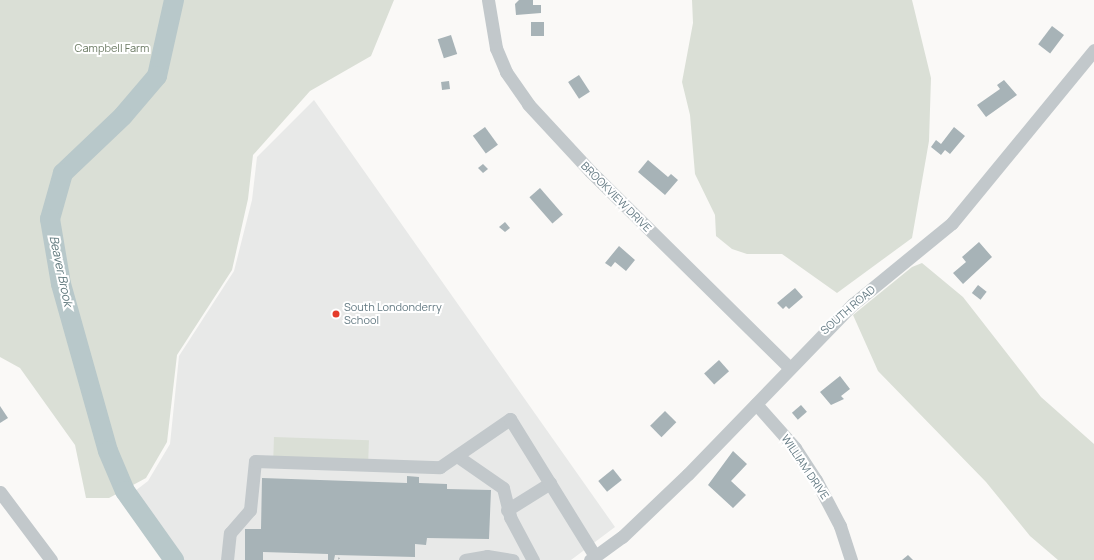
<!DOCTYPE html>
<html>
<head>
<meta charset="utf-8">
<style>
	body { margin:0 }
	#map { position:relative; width:1094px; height:560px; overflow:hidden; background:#faf9f7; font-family:Manrope,sans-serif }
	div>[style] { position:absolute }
	.built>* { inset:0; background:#e8e9e8 }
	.green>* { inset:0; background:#dadfd6; transform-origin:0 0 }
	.river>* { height:20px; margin:-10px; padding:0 10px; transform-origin:10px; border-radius:10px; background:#b8c8ca }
	.building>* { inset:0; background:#a7b3b7; transform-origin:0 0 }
	.path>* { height:2px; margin-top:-1px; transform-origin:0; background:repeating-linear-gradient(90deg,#babfc1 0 2px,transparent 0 4px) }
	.minor>* { height:13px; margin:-6.5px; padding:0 6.5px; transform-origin:6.5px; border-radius:6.5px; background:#c2c8cb }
	.dots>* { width:11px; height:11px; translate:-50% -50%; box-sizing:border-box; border:2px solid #fff; border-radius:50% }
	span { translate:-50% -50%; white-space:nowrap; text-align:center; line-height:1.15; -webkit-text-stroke:4px #fff; paint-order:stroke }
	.park-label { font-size:11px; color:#6b7a63 }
	.street-label { font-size:11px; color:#647a83 }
	.poi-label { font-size:11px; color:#647a83 }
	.left { translate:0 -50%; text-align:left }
	.water-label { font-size:12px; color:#5f787c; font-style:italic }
</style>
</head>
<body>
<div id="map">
	<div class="built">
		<i style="clip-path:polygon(314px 100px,615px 527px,571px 560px,184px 560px,135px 491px,148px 481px,170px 444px,179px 356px,234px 271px,252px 200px,257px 157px)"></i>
	</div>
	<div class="green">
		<i style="clip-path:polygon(0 0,394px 0,371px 56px,310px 91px,253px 155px,248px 199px,232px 270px,177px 355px,167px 442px,146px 478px,109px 498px,86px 498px,75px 445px,20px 368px,0 357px)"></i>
		<i style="clip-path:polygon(692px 0,912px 0,931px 78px,929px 141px,912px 238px,837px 293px,782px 254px,747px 254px,732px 249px,716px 236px,715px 215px,695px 174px,690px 115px,682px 82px,693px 23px)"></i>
		<i style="clip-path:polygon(922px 263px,963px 297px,1041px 397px,1094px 444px,1094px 560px,1058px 560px,1030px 536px,986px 482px,878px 371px,853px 315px,912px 267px)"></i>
		<i style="left:274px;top:437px;width:95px;height:30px;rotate:2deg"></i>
	</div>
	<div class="river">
		<i style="left:174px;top:0;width:78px;rotate:102.6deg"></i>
		<i style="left:157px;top:76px;width:52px;rotate:130.4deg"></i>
		<i style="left:123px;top:116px;width:83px;rotate:136.5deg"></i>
		<i style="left:63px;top:173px;width:48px;rotate:105.8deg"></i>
		<i style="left:50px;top:219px;width:66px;rotate:80.4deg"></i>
		<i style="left:61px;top:284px;width:173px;rotate:74.3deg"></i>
		<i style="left:108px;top:451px;width:43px;rotate:67deg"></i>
		<i style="left:125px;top:491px;width:85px;rotate:54.6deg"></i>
	</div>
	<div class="building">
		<i style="clip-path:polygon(519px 0,533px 0,533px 5px,541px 5px,541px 13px,516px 15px,515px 4px)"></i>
		<i style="left:531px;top:22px;width:13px;height:14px"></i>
		<i style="left:1052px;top:26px;width:15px;height:23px;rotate:37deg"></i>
		<i style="left:451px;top:35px;width:20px;height:14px;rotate:72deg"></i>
		<i style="left:579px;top:75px;width:20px;height:13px;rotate:57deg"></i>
		<i style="clip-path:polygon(1004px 80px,1017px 95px,986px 117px,977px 105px,1000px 89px,997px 85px)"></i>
		<i style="left:449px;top:81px;width:8px;height:8px;rotate:83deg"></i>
		<i style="left:485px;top:127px;width:22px;height:15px;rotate:54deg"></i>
		<i style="clip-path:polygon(954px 127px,965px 136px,950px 154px,945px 150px,941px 155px,931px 147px,936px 140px,941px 144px)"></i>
		<i style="clip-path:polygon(648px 160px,668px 177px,671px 174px,678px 180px,665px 195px,638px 172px)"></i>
		<i style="clip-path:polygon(483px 164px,488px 169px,483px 173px,478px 168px)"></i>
		<i style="left:540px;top:188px;width:35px;height:14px;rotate:49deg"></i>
		<i style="clip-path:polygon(505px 222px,510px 228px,505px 232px,499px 227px)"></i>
		<i style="clip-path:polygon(979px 242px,992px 257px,963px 284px,953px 273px,966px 262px,962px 257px)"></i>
		<i style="clip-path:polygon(619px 246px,635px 260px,626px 271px,615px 262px,611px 267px,605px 263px)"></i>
		<i style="left:978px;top:285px;width:11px;height:10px;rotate:38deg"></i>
		<i style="clip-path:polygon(795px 288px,803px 297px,789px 309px,786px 306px,783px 309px,777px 303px)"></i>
		<i style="left:719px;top:360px;width:15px;height:20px;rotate:48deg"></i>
		<i style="clip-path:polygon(840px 376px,850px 389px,841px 396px,844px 399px,831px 405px,820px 392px)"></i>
		<i style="left:801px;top:405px;width:9px;height:12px;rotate:49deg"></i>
		<i style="clip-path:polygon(0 406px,8px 418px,0 423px)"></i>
		<i style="left:665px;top:411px;width:16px;height:21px;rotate:45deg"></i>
		<i style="clip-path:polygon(733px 451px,747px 464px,731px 481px,746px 495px,733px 508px,708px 485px)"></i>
		<i style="left:613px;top:469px;width:14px;height:19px;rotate:51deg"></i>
		<i style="clip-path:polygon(407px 476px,419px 477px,419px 483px,447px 484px,447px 489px,491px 490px,489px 539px,427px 538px,426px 545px,415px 544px,415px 557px,335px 555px,334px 560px,328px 560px,328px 554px,263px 552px,263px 560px,245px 560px,245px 529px,261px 529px,262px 478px,407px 483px)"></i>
		<i style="clip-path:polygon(908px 555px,913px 560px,902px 560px)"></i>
	</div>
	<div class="path">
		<i style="left:338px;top:558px;width:4px;rotate:34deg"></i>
	</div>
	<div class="minor">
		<i style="left:488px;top:0;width:49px;rotate:80.5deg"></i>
		<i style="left:496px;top:48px;width:26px;rotate:67deg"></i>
		<i style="left:506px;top:72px;width:39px;rotate:55deg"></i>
		<i style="left:528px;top:104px;width:91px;rotate:47.2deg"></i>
		<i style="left:590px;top:171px;width:279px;rotate:44.6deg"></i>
		<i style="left:756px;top:404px;width:59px;rotate:48.4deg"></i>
		<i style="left:795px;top:448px;width:38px;rotate:57deg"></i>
		<i style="left:816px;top:480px;width:52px;rotate:62.4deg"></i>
		<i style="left:840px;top:526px;width:36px;rotate:72deg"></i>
		<i style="left:457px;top:456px;width:56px;rotate:34.8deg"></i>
		<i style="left:503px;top:488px;width:30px;rotate:76deg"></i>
		<i style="left:510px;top:517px;width:49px;rotate:61.9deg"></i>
		<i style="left:0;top:492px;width:85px;rotate:53.1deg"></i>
		<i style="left:507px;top:510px;width:51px;rotate:-32.1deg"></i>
		<i style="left:227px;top:560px;width:27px;rotate:-84deg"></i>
		<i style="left:230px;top:533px;width:30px;rotate:-49deg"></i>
		<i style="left:250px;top:510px;width:49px;rotate:-84.2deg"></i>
		<i style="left:255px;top:461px;width:185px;rotate:1.9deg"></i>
		<i style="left:440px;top:467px;width:85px;rotate:-34.4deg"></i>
		<i style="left:510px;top:419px;width:161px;rotate:58.2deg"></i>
		<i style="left:465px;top:560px;width:22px;rotate:-10deg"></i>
		<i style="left:487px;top:556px;width:26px;rotate:9deg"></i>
		<i style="left:590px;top:560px;width:39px;rotate:-36deg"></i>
		<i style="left:622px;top:537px;width:91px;rotate:-43.7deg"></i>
		<i style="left:688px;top:474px;width:237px;rotate:-45.9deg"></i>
		<i style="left:853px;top:304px;width:128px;rotate:-39.3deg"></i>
		<i style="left:952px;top:223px;width:224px;rotate:-50.6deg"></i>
	</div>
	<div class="dots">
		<i style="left:336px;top:314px;background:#e53d2c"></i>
	</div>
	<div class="park-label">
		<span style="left:112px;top:48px">Campbell Farm</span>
	</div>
	<div class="street-label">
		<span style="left:616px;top:197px;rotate:45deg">BROOKVIEW DRIVE</span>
		<span style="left:848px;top:310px;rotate:-41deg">SOUTH ROAD</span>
		<span style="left:805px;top:467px;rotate:56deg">WILLIAM DRIVE</span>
	</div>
	<div class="poi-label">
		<span class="left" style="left:344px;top:314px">South Londonderry<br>School</span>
	</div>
	<div class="water-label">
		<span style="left:61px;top:271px;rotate:78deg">Beaver Brook</span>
	</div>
</div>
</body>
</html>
